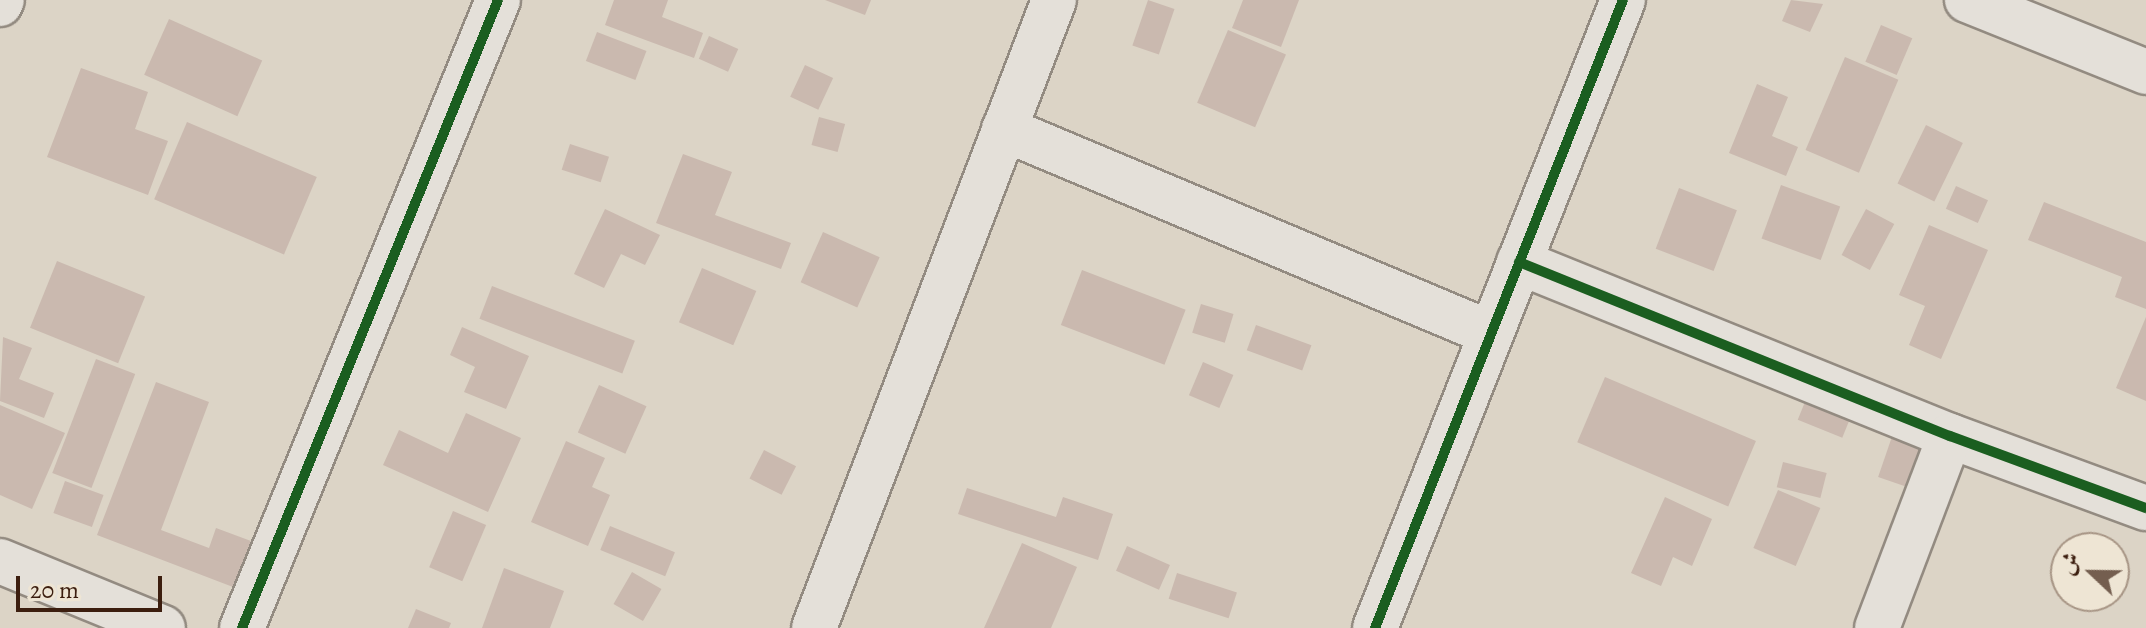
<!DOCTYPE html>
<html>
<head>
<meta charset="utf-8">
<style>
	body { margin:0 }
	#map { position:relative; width:2146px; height:628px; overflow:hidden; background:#dcd4c6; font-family:Alegreya,Amiri,serif }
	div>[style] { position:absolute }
	.building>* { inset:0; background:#cab9af; transform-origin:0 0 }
	.roads { filter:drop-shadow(2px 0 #938b81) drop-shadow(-2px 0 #938b81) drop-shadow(0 2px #938b81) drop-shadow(0 -2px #938b81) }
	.minor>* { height:44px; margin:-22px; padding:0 22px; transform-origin:22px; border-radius:22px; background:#e4e0d9 }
	.cycleway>* { height:10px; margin:-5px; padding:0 5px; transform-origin:5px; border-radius:5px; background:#1b5e20 }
	span { translate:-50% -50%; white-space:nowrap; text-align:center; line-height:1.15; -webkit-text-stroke:8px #eee5d4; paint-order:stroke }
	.north { position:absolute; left:2050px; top:532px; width:80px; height:80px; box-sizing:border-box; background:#eee5d4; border:2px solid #a79585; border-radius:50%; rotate:292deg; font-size:22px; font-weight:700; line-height:32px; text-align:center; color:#3c1e0f }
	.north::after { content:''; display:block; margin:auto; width:28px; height:36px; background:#745e4f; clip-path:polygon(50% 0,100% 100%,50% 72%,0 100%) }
	.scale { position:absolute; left:16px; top:576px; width:146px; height:36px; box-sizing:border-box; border:4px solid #3c1e0f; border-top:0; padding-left:10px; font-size:24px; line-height:28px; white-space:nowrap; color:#3c1e0f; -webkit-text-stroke:6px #eee5d4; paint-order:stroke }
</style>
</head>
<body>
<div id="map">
	<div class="building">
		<i style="clip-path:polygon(614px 0,668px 0,662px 17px,703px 33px,694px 58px,605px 25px)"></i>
		<i style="clip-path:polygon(825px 0,871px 0,865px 15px)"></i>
		<i style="left:1148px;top:0;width:28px;height:48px;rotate:19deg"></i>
		<i style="clip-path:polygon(1243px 0,1299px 0,1281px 47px,1232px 28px)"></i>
		<i style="clip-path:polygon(1791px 0,1823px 4px,1810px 32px,1782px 21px)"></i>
		<i style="left:169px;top:19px;width:102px;height:61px;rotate:24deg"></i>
		<i style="left:1881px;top:25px;width:34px;height:40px;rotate:23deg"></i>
		<i style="left:1228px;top:30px;width:63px;height:79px;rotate:23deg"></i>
		<i style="left:597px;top:32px;width:53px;height:31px;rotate:21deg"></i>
		<i style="left:709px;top:36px;width:32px;height:25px;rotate:24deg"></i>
		<i style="left:1845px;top:57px;width:58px;height:101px;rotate:23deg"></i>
		<i style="left:805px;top:65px;width:31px;height:35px;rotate:25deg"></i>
		<i style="clip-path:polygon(81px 68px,148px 92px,135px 129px,168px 141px,148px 195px,47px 157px)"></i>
		<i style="clip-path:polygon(1757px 84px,1788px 97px,1772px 136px,1798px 147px,1786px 176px,1729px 153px)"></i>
		<i style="left:819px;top:117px;width:27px;height:29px;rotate:15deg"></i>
		<i style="left:187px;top:122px;width:141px;height:84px;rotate:23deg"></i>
		<i style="left:1926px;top:125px;width:41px;height:65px;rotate:26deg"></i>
		<i style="left:570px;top:144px;width:41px;height:27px;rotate:18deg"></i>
		<i style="clip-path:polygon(683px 154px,732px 172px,715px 215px,791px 243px,781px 269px,656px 223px)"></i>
		<i style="left:1781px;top:185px;width:63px;height:57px;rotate:20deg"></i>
		<i style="left:1956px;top:186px;width:35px;height:25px;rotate:24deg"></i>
		<i style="left:1679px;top:188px;width:62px;height:65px;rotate:21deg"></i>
		<i style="clip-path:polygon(2044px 202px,2146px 242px,2146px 309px,2115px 297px,2122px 277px,2028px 240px)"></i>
		<i style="clip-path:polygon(605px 209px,660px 235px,645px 265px,621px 254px,604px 288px,574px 274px)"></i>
		<i style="left:1866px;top:209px;width:32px;height:52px;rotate:28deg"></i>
		<i style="clip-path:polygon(1929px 225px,1988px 250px,1941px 359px,1909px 345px,1925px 306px,1899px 295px)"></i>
		<i style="left:823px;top:232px;width:62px;height:55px;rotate:24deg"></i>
		<i style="left:57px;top:261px;width:95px;height:72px;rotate:22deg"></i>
		<i style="left:702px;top:268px;width:59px;height:59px;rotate:23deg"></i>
		<i style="left:1082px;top:270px;width:111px;height:59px;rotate:21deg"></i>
		<i style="left:492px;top:286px;width:153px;height:35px;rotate:21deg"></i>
		<i style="left:1201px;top:304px;width:34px;height:30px;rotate:17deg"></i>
		<i style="clip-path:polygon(2146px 317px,2146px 401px,2116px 388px)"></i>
		<i style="left:1256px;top:325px;width:59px;height:27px;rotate:20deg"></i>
		<i style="clip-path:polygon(462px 327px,529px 356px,506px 409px,464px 392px,475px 367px,450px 355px)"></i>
		<i style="clip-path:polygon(3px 337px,32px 348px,19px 379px,54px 393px,44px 418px,0 401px)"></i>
		<i style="left:96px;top:359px;width:42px;height:122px;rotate:21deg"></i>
		<i style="left:1203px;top:362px;width:33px;height:36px;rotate:23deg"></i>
		<i style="left:1605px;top:377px;width:164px;height:71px;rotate:23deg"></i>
		<i style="clip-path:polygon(156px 382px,209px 402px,161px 530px,209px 548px,216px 528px,251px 541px,233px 587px,97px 535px)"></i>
		<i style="left:599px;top:385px;width:52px;height:52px;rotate:24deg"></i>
		<i style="left:1809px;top:392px;width:48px;height:30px;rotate:22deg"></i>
		<i style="clip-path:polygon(0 405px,65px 433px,32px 509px,0 495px)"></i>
		<i style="clip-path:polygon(466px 413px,521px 438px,488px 512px,383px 465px,399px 430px,448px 453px)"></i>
		<i style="left:1896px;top:425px;width:37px;height:55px;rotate:19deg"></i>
		<i style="clip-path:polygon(566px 441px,605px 458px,592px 487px,610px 495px,588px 546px,531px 522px)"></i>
		<i style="left:764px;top:450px;width:36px;height:32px;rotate:27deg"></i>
		<i style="left:1783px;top:462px;width:45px;height:26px;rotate:14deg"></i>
		<i style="left:65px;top:481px;width:41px;height:34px;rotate:20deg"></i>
		<i style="clip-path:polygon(967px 488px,1056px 517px,1063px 497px,1113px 514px,1098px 560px,958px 514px)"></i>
		<i style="left:1778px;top:490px;width:46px;height:63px;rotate:23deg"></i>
		<i style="clip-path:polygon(1665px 497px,1712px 519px,1692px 566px,1673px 557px,1661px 586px,1631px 573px)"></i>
		<i style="left:453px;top:511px;width:36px;height:61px;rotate:23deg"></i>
		<i style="left:610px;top:526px;width:70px;height:26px;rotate:22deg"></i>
		<i style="clip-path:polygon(1022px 543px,1077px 567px,1051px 628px,984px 628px)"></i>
		<i style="left:1127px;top:546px;width:47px;height:27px;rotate:24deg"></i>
		<i style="clip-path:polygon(504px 568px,564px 591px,550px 628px,482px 628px)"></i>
		<i style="left:632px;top:572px;width:34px;height:37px;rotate:30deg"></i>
		<i style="left:1177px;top:573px;width:63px;height:27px;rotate:18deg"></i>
		<i style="clip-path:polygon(416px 609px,451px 623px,449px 628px,408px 628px)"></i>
	</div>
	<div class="roads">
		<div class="minor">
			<i style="left:1967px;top:0;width:193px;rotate:21.9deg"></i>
			<i style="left:0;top:4px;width:4px;rotate:-63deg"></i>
			<i style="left:1004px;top:129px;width:527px;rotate:22.77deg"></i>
			<i style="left:1519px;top:262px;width:465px;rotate:22deg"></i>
			<i style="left:1950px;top:436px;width:209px;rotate:20.2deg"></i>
			<i style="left:0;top:561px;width:176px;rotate:22.3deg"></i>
			<i style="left:242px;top:628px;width:678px;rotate:-67.82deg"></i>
			<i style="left:814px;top:628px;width:672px;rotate:-69.08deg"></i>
			<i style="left:1375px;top:628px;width:675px;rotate:-68.45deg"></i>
			<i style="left:1877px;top:628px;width:205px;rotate:-69.2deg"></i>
		</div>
	</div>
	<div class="cycleway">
		<i style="left:1519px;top:262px;width:465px;rotate:22deg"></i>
		<i style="left:1950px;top:436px;width:209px;rotate:20.2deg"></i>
		<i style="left:242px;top:628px;width:678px;rotate:-67.82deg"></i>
		<i style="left:1375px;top:628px;width:675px;rotate:-68.45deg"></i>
	</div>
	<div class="north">ش</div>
	<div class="scale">20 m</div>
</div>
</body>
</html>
